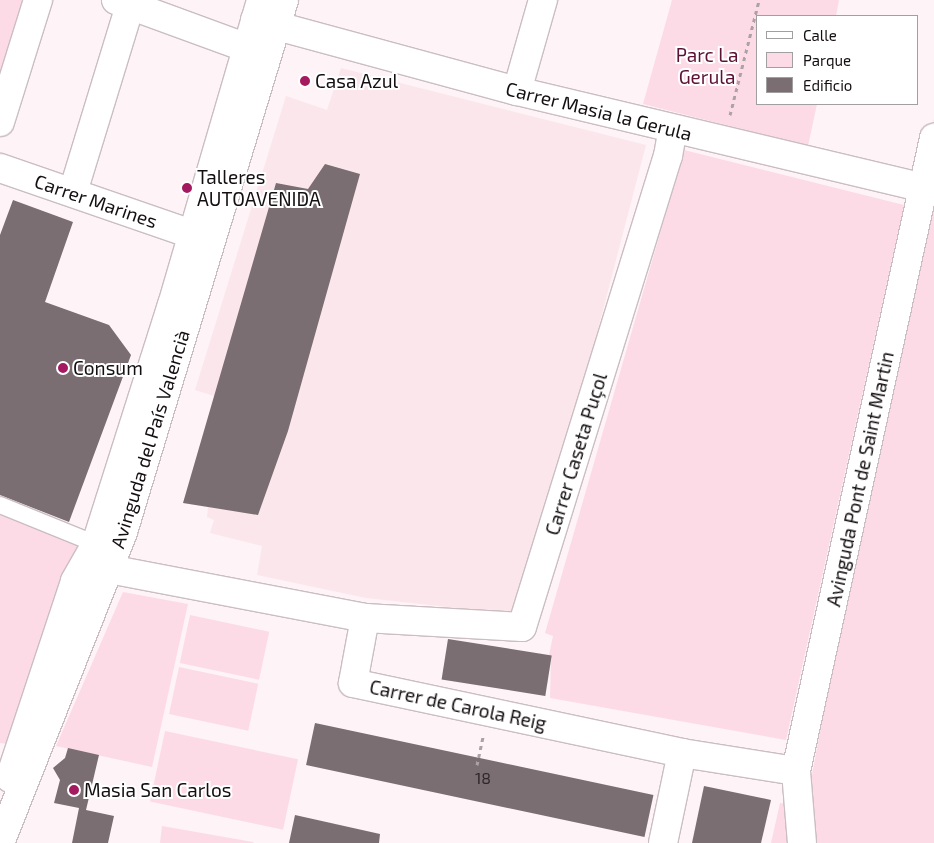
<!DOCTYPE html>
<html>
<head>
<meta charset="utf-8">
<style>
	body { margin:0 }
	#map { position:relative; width:934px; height:843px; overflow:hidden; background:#fef3f7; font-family:"Exo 2",sans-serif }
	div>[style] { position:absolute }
	.built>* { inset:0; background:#fbe6ec }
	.green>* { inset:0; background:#fddbe6; transform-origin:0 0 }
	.building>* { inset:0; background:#7a6e72; transform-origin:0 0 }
	.path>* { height:3px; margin-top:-1.5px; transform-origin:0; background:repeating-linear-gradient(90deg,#aba2a5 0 4px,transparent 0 8px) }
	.roads { filter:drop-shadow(1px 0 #cabec2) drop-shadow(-1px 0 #cabec2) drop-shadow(0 1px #cabec2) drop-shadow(0 -1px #cabec2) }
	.lane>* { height:16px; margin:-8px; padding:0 8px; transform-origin:8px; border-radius:8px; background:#fff }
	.street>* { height:28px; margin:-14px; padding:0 14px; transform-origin:14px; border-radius:14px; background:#fff }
	.secondary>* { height:28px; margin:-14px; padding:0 14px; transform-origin:14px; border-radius:14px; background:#fff }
	.dots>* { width:14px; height:14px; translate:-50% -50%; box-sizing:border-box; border:2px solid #fff; border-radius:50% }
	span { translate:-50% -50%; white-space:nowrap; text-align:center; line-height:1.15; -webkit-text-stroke:4px #fff; paint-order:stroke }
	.number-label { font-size:16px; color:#2e2729 }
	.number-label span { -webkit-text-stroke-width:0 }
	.park-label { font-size:19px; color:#5d1235 }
	.poi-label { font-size:19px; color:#140f11 }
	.left { translate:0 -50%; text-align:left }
	.street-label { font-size:19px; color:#140f11 }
	.legend { position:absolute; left:756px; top:15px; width:162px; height:90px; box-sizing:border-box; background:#fff; border:1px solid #a19fa0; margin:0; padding:6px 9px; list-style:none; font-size:15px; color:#140f11 }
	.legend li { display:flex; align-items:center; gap:10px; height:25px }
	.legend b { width:25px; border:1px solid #a19fa0 }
</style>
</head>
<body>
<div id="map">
	<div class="built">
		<i style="clip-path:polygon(341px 68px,646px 145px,572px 429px,511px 614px,366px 598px,257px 575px,262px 546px,210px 533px,214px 520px,207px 517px,208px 507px,183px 503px,214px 396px,195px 390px,286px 96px,327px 110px)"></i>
	</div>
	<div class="green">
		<i style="clip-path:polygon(0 0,25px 0,0 75px)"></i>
		<i style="clip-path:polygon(672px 0,839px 0,836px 16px,758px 16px,758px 104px,817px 104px,808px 146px,643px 104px)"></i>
		<i style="clip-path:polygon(934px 118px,934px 843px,799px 843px,923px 188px)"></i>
		<i style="clip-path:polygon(684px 150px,904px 205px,786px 740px,550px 698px,551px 660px,549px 655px,553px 636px,545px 633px)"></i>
		<i style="clip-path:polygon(0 512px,79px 544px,37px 673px,10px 744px,0 743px)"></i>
		<i style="clip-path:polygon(123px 592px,188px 604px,152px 767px,56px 746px)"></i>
		<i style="left:190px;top:615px;width:81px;height:49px;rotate:12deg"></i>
		<i style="left:179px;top:667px;width:81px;height:48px;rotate:12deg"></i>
		<i style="left:165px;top:731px;width:136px;height:72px;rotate:12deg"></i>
		<i style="clip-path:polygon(780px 803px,793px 805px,792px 843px,771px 843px)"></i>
		<i style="clip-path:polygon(162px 826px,253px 842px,254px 843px,160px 843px)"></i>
	</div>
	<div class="building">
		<i style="clip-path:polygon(325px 164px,360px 174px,288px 431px,258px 515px,183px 503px,276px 183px,308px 189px)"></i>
		<i style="clip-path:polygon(13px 200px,73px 222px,45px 302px,109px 325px,131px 355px,69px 522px,0 495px,0 235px)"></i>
		<i style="left:448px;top:639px;width:105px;height:41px;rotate:9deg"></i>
		<i style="left:315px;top:723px;width:346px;height:43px;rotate:12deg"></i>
		<i style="clip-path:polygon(68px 748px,99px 755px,86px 810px,114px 816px,108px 843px,72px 843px,79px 808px,54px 803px,60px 780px,53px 768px,65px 758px)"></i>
		<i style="clip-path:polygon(704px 786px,771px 800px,761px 843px,692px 843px)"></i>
		<i style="clip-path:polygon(295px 815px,380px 834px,379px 843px,289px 843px)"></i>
	</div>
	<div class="path">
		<i style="left:730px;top:115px;width:119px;rotate:-75.8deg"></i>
		<i style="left:477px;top:765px;width:29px;rotate:-78deg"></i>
	</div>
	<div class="roads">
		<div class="lane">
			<i style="left:0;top:505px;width:104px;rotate:22.1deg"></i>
		</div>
		<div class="street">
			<i style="left:116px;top:0;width:140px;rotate:20.1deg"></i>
			<i style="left:255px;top:20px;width:271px;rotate:15.2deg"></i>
			<i style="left:517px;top:91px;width:417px;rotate:13.4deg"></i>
			<i style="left:517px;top:91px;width:95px;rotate:-74.1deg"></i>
			<i style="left:0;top:122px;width:128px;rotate:-72.7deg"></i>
			<i style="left:0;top:168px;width:203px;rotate:19deg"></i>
			<i style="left:73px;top:192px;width:195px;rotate:-73deg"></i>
			<i style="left:109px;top:569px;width:261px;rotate:10.8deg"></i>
			<i style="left:365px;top:618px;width:157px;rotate:3.3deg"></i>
			<i style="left:522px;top:627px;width:493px;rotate:-72.8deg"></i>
			<i style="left:668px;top:156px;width:27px;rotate:-80deg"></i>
			<i style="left:365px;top:618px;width:66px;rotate:100.5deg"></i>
			<i style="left:353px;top:683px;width:336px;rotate:12deg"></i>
			<i style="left:682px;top:753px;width:115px;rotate:9deg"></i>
			<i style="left:663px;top:843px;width:92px;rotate:-78.1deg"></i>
			<i style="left:802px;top:843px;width:72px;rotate:-94.8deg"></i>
			<i style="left:796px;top:771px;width:648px;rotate:-77.7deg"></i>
		</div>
		<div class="secondary">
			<i style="left:10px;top:778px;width:207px;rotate:-71.7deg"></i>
			<i style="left:75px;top:581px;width:43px;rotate:-60.4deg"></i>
			<i style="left:96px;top:544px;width:251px;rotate:-72.4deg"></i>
			<i style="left:172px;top:305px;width:318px;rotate:-73.7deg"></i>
			<i style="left:0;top:843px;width:334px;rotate:-68.4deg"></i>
			<i style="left:123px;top:532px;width:556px;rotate:-73.16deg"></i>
		</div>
	</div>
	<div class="dots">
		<i style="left:305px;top:81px;background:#a4195f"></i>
		<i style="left:187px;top:188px;background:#a4195f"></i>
		<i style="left:63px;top:368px;background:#a4195f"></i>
		<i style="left:74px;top:790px;background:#a4195f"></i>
	</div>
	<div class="number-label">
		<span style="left:483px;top:778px">18</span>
	</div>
	<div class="park-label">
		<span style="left:707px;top:66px">Parc La<br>Gerula</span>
	</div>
	<div class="poi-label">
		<span class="left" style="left:315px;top:81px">Casa Azul</span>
		<span class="left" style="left:197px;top:188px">Talleres<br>AUTOAVENIDA</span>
		<span class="left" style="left:73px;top:368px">Consum</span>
		<span class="left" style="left:84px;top:790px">Masia San Carlos</span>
	</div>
	<div class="street-label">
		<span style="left:599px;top:111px;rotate:14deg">Carrer Masia la Gerula</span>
		<span style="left:96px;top:201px;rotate:19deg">Carrer Marines</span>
		<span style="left:150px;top:439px;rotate:-73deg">Avinguda del País Valencià</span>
		<span style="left:576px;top:454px;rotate:-73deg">Carrer Caseta Puçol</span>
		<span style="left:860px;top:479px;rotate:-78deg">Avinguda Pont de Saint Martin</span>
		<span style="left:458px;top:705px;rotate:12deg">Carrer de Carola Reig</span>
	</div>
	<ul class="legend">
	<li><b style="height:6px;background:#fff"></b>Calle</li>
	<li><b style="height:14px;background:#fddbe6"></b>Parque</li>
	<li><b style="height:14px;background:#7a6e72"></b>Edificio</li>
	</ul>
</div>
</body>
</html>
